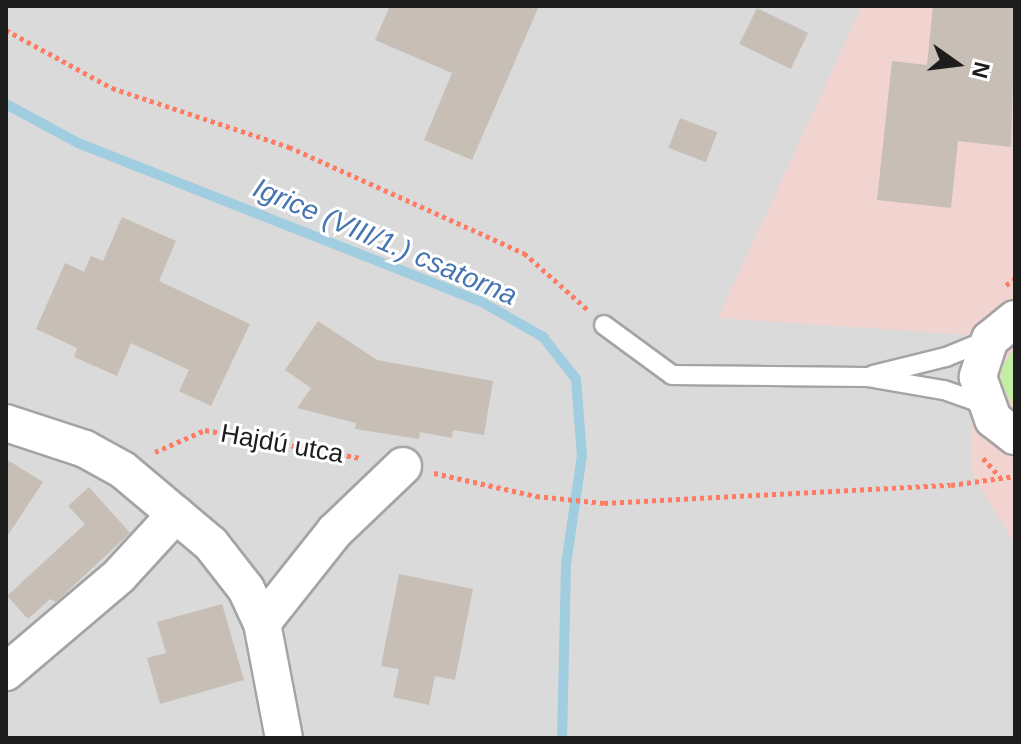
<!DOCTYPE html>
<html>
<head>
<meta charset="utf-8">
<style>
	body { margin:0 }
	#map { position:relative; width:1021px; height:744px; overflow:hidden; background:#efebe2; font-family:Helvetica,sans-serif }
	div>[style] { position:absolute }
	.residential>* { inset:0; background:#dbdada; transform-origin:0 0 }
	.commercial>* { inset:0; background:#f1d3d0 }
	.grass>* { inset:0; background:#c4eca5 }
	.stream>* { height:10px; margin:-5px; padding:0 5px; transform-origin:5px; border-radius:5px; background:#a0cddf }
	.building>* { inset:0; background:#c7beb5; transform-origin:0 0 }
	.path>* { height:5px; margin-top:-2.5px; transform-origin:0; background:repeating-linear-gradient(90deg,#ff7c63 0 4px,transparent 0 8px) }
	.roads { filter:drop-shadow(2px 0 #a4a4a4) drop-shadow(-2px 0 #a4a4a4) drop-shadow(0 2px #a4a4a4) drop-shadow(0 -2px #a4a4a4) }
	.service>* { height:18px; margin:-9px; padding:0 9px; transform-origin:9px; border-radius:9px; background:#fff }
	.minor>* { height:36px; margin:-18px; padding:0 18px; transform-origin:18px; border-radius:18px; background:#fff }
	span { translate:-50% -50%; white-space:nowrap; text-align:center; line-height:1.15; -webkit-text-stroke:6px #fff; paint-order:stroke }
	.street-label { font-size:26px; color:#1d1d1d }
	.water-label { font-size:28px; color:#4575b1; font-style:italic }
	.frame { position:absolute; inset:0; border:8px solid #1d1d1d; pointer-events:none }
	.north { position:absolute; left:917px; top:24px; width:80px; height:80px; -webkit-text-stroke:6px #fff; paint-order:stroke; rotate:104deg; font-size:22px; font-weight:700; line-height:32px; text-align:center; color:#1d1d1d }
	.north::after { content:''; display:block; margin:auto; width:28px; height:36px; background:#1d1d1d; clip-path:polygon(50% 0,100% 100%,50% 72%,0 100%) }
</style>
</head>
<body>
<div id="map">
	<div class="residential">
		<i style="left:6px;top:6px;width:1009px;height:732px"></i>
	</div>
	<div class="commercial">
		<i style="clip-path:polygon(862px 6px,1015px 6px,1015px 613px,1015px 544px,971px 472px,972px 335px,718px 318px)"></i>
	</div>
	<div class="grass">
		<i style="clip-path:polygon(1015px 348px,1015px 409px,1000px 381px,1002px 366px)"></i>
	</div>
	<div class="stream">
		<i style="left:6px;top:104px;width:82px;rotate:28.4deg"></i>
		<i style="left:78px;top:143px;width:432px;rotate:21.5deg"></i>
		<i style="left:480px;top:301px;width:73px;rotate:29.7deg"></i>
		<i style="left:543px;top:337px;width:53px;rotate:51.8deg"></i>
		<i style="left:576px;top:379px;width:76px;rotate:85.5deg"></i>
		<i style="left:582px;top:455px;width:111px;rotate:98.3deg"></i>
		<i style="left:566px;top:565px;width:173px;rotate:91.3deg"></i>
	</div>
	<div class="building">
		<i style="clip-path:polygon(390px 6px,539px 6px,472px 160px,424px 140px,452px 73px,375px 40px)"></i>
		<i style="clip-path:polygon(933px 6px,1015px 6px,1011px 147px,958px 141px,951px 208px,877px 200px,892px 61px,927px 65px)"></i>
		<i style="left:757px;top:8px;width:57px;height:40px;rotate:26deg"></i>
		<i style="left:680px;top:118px;width:40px;height:32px;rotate:21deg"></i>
		<i style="clip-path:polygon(122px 217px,176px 241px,159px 281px,250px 324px,211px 406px,179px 391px,189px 370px,131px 343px,117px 376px,74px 357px,77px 348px,36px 329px,65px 263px,84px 272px,91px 256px,103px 261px)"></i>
		<i style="clip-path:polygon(318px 321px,377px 360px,493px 381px,484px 435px,453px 430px,452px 438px,420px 432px,419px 439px,355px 429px,356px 423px,297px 408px,311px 388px,285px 370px)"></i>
		<i style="clip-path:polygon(6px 459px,43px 482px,6px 538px)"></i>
		<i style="clip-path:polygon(89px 487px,130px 533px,56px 602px,50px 599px,28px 619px,7px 596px,85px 524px,68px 506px)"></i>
		<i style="clip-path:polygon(399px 574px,473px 589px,455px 680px,435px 676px,429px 705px,393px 697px,399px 669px,381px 666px)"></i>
		<i style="clip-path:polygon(222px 604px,244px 680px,160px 704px,147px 658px,166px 653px,157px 622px)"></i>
	</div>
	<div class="path">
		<i style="left:6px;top:30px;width:121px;rotate:28.7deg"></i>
		<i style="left:112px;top:88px;width:187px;rotate:18.4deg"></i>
		<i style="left:289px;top:147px;width:258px;rotate:24.3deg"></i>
		<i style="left:524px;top:253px;width:86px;rotate:41.7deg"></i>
		<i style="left:1006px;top:285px;width:11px;rotate:-34deg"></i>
		<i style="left:155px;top:452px;width:55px;rotate:-23.7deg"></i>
		<i style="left:205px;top:430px;width:158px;rotate:10.2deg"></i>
		<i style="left:983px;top:458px;width:25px;rotate:48deg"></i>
		<i style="left:434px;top:473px;width:105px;rotate:12.7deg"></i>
		<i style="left:536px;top:496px;width:68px;rotate:5.9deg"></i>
		<i style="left:604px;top:503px;width:347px;rotate:-3deg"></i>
		<i style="left:951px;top:485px;width:65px;rotate:-8deg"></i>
	</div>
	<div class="roads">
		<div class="service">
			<i style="left:604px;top:325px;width:84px;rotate:36.3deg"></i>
			<i style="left:672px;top:375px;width:195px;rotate:0.6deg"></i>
			<i style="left:867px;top:377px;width:78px;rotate:9.6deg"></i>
			<i style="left:944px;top:390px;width:42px;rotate:19.3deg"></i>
			<i style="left:873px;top:375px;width:75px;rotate:-13.9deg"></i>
			<i style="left:946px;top:357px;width:48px;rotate:-22.2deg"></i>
		</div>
		<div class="minor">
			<i style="left:1015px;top:319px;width:32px;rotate:141deg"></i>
			<i style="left:990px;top:339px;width:40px;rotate:108deg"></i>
			<i style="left:978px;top:377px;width:45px;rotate:70.3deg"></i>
			<i style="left:993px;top:419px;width:28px;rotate:38deg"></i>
			<i style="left:6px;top:423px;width:83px;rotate:18.2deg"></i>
			<i style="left:85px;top:449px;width:43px;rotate:28.9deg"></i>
			<i style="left:123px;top:470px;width:115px;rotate:40.1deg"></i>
			<i style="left:211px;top:544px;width:57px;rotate:52.1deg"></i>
			<i style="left:246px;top:589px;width:38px;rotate:65deg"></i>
			<i style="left:262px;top:623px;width:117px;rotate:79.2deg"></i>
			<i style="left:262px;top:623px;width:117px;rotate:-51.6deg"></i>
			<i style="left:335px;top:531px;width:94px;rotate:-43.7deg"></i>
			<i style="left:6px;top:672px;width:148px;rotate:-40.3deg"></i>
			<i style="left:119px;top:576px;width:84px;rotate:-47.4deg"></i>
		</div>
	</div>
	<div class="street-label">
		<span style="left:282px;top:444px;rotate:10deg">Hajdú utca</span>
	</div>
	<div class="water-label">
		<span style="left:385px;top:242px;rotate:23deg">Igrice (VIII/1.) csatorna</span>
	</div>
	<div class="frame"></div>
	<div class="north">N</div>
</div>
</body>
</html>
